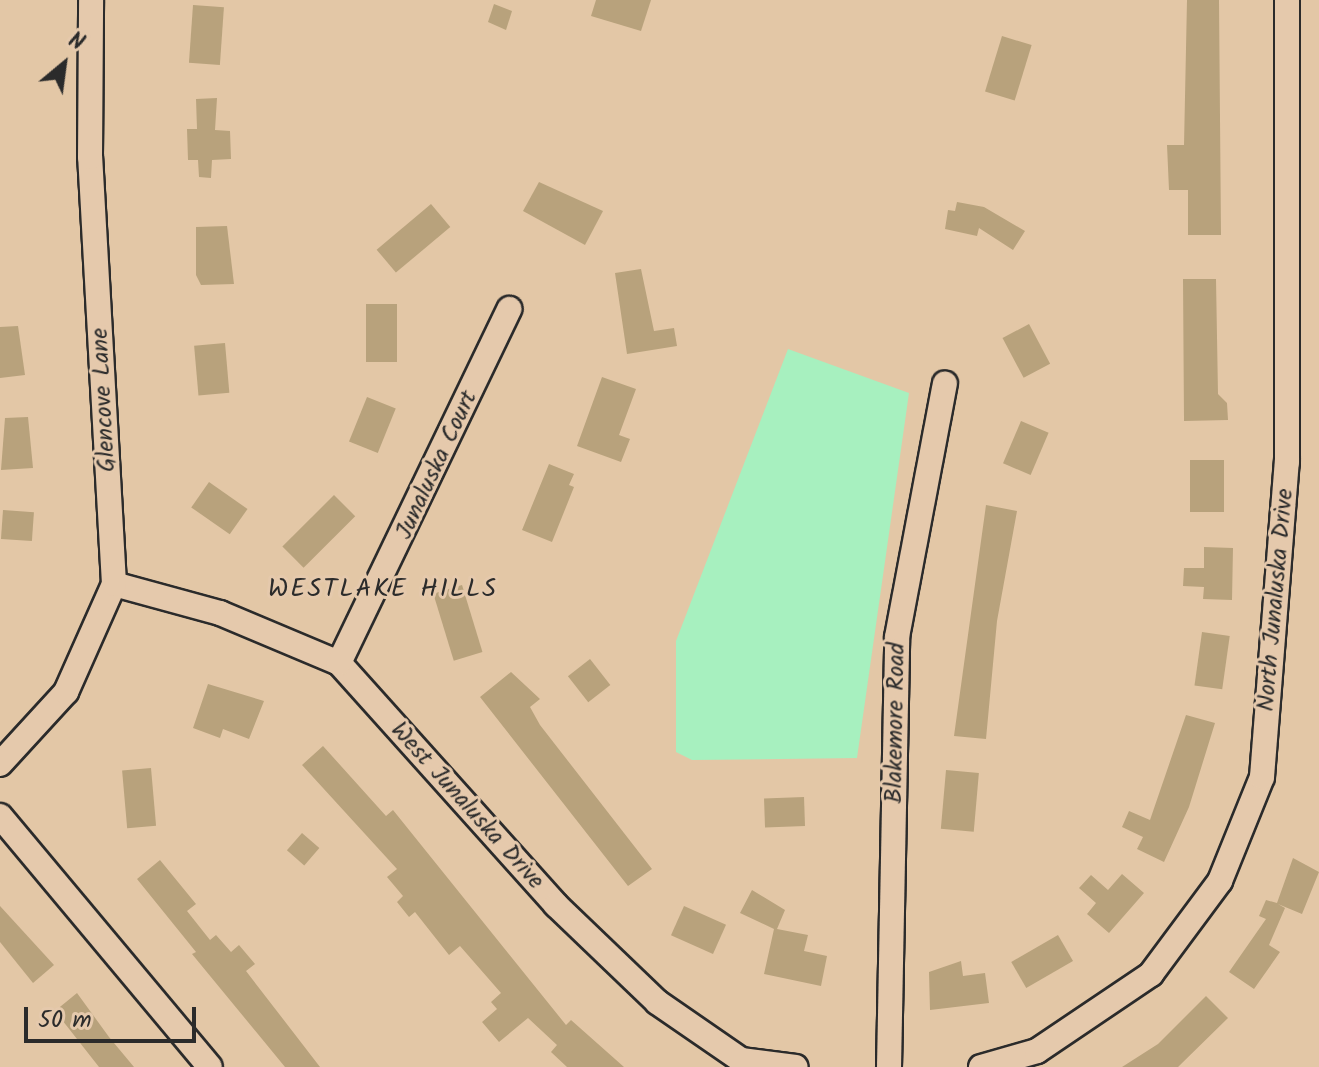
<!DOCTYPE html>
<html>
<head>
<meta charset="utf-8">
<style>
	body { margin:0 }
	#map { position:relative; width:1319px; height:1067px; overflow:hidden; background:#e3c7a6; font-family:Kalam,sans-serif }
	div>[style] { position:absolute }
	.green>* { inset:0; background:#a7f0bf }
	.building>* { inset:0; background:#b8a27c; transform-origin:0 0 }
	.roads { filter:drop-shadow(2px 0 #2b2b2b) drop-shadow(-2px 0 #2b2b2b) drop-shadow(0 2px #2b2b2b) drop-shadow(0 -2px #2b2b2b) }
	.minor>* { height:24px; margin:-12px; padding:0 12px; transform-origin:12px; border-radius:12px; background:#e5c9ac }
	span { translate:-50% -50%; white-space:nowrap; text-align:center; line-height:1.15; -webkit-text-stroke:6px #e5c9ac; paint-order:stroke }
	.street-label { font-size:24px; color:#2b2b2b }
	.neighbourhood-label { font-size:26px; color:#2b2b2b; letter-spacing:2px }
	.north { position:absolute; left:24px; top:24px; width:80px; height:80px; -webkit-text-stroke:6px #e5c9ac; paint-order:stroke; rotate:29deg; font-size:22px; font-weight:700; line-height:32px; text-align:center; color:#2b2b2b }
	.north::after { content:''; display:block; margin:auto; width:28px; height:36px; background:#2b2b2b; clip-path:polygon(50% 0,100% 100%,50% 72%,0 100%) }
	.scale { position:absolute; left:24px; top:1007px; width:172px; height:36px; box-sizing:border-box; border:4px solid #2b2b2b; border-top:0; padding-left:10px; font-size:24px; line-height:28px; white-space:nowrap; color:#2b2b2b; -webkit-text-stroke:6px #e5c9ac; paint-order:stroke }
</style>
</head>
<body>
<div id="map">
	<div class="green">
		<i style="clip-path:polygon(788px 349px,909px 393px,857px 758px,692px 760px,676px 752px,676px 641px)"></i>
	</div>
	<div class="building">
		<i style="clip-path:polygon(596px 0,651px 0,641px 31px,591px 16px)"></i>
		<i style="clip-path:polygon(1187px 0,1219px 0,1221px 235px,1188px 235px,1188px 190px,1169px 190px,1167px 145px,1184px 145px)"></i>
		<i style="clip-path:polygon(494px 4px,512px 11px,506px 30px,488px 22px)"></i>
		<i style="left:193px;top:5px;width:31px;height:58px;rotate:4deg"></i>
		<i style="left:1002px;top:36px;width:31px;height:58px;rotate:17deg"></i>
		<i style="clip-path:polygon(217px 98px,215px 130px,230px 131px,231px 159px,212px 160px,211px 178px,199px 177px,198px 160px,188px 160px,187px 129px,197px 129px,196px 99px)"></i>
		<i style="clip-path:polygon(539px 182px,603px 211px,585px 245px,523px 211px)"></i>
		<i style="clip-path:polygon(957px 202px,984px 207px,1025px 231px,1013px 250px,979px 228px,977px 236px,945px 229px,948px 210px,955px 211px)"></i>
		<i style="left:431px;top:204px;width:30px;height:71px;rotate:50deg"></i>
		<i style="clip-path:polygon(227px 226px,234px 284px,201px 285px,196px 275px,196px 227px)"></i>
		<i style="clip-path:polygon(641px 269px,654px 331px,674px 328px,677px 346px,627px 354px,615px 273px)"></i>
		<i style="clip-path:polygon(1183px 279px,1216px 279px,1218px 394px,1227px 403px,1228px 420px,1184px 421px)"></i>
		<i style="left:366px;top:304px;width:31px;height:58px"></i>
		<i style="left:1029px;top:324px;width:45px;height:30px;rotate:62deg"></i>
		<i style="clip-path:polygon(18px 326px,25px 375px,0 378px,0 327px)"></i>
		<i style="left:225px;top:343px;width:50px;height:31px;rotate:85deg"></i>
		<i style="clip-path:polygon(602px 377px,636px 389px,619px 435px,630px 439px,621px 462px,577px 446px)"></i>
		<i style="left:367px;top:397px;width:31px;height:48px;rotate:22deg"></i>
		<i style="clip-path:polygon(28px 417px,33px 468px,1px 470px,5px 418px)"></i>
		<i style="left:1021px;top:421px;width:30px;height:46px;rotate:23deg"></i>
		<i style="left:1190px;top:460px;width:34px;height:52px"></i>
		<i style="clip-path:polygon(549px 464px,574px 474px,569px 485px,574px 487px,552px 542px,522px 530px)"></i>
		<i style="left:209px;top:482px;width:47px;height:31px;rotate:35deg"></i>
		<i style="left:334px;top:495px;width:30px;height:73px;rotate:45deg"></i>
		<i style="clip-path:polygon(986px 505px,1017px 511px,997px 621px,986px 739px,954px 736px)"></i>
		<i style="left:3px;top:510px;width:31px;height:29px;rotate:4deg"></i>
		<i style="clip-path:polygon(1204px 547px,1233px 548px,1232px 600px,1203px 599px,1204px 587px,1183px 586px,1184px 568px,1204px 568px)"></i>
		<i style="left:462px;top:585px;width:70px;height:30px;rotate:73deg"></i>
		<i style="left:1202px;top:632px;width:28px;height:54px;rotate:8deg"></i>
		<i style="left:590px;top:659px;width:33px;height:28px;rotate:52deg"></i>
		<i style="clip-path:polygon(511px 672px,540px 699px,530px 707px,540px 725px,652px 869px,628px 886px,480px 697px)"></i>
		<i style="clip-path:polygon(208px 684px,264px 701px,249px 739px,223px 729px,220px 738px,193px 728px)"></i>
		<i style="clip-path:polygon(1186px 715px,1215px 723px,1189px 807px,1164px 862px,1137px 849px,1143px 837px,1122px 827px,1129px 811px,1150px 820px)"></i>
		<i style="clip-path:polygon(323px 746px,386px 816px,393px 810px,566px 1025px,571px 1020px,624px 1067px,567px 1067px,551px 1052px,557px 1045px,528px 1018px,499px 1042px,482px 1022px,497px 1009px,491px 1002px,501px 993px,460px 946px,449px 955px,415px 912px,409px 917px,397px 902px,403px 896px,387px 877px,397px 869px,302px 765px)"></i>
		<i style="left:151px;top:768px;width:58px;height:29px;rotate:85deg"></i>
		<i style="left:946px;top:770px;width:33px;height:59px;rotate:5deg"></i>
		<i style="left:804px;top:797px;width:29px;height:40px;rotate:88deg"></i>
		<i style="left:302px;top:833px;width:23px;height:23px;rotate:41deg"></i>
		<i style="clip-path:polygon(1293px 858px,1319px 872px,1302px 914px,1278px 904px,1285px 908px,1269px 945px,1280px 952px,1254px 989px,1229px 972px,1266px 919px,1259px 916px,1266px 900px,1277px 903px)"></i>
		<i style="clip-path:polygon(160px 860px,196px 904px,187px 911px,210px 940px,216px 935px,231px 952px,239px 945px,255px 964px,246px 971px,320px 1067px,285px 1067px,192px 954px,196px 952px,137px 879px)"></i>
		<i style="clip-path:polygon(1122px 874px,1144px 893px,1109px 933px,1087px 914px,1096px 903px,1079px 888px,1091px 875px,1108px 890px)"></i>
		<i style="clip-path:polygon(752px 890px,785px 910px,777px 929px,808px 935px,804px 951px,827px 956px,821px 986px,764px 974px,774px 929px,740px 913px)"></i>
		<i style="clip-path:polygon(0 906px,54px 965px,33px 983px,0 942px)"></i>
		<i style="left:684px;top:906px;width:46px;height:32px;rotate:24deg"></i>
		<i style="left:1058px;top:935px;width:30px;height:54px;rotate:60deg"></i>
		<i style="clip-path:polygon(961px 961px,963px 976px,985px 973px,989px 1003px,930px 1010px,929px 972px)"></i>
		<i style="clip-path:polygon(77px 993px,109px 1037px,134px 1067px,99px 1067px,55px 1011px)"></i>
		<i style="clip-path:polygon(1206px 996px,1228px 1018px,1178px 1067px,1122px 1067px,1158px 1044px)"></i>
	</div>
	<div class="roads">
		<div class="minor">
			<i style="left:114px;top:584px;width:110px;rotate:15.3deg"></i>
			<i style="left:220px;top:613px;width:129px;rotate:22.8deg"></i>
			<i style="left:339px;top:663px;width:325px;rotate:48.1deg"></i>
			<i style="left:556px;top:905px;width:140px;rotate:43.8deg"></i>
			<i style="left:657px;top:1002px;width:102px;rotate:34.6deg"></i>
			<i style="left:741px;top:1060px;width:55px;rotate:7.3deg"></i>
			<i style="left:339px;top:663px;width:393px;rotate:-64.3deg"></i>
			<i style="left:0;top:764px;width:98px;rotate:-47.5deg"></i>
			<i style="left:66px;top:692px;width:118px;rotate:-66deg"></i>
			<i style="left:114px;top:584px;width:428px;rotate:-93.2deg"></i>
			<i style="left:90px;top:157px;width:157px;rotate:-89.6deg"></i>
			<i style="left:0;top:816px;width:327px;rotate:50.1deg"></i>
			<i style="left:889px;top:1067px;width:430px;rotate:-88.9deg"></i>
			<i style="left:897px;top:637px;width:258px;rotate:-79.3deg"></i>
			<i style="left:981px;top:1067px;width:58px;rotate:-15.9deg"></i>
			<i style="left:1037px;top:1051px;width:138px;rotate:-34deg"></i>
			<i style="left:1151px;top:974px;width:116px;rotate:-53.4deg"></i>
			<i style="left:1220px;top:881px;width:112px;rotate:-68deg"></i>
			<i style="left:1262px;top:777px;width:316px;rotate:-85.5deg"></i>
			<i style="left:1287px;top:462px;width:462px;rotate:-90deg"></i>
		</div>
	</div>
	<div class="street-label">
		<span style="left:104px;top:400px;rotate:-93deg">Glencove Lane</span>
		<span style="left:437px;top:465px;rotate:-65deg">Junaluska Court</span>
		<span style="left:1276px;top:600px;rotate:-85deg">North Junaluska Drive</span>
		<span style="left:896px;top:723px;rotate:-89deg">Blakemore Road</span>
		<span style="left:467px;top:806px;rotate:48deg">West Junaluska Drive</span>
	</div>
	<div class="neighbourhood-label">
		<span style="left:383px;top:590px">WESTLAKE HILLS</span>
	</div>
	<div class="north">N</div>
	<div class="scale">50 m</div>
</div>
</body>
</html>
